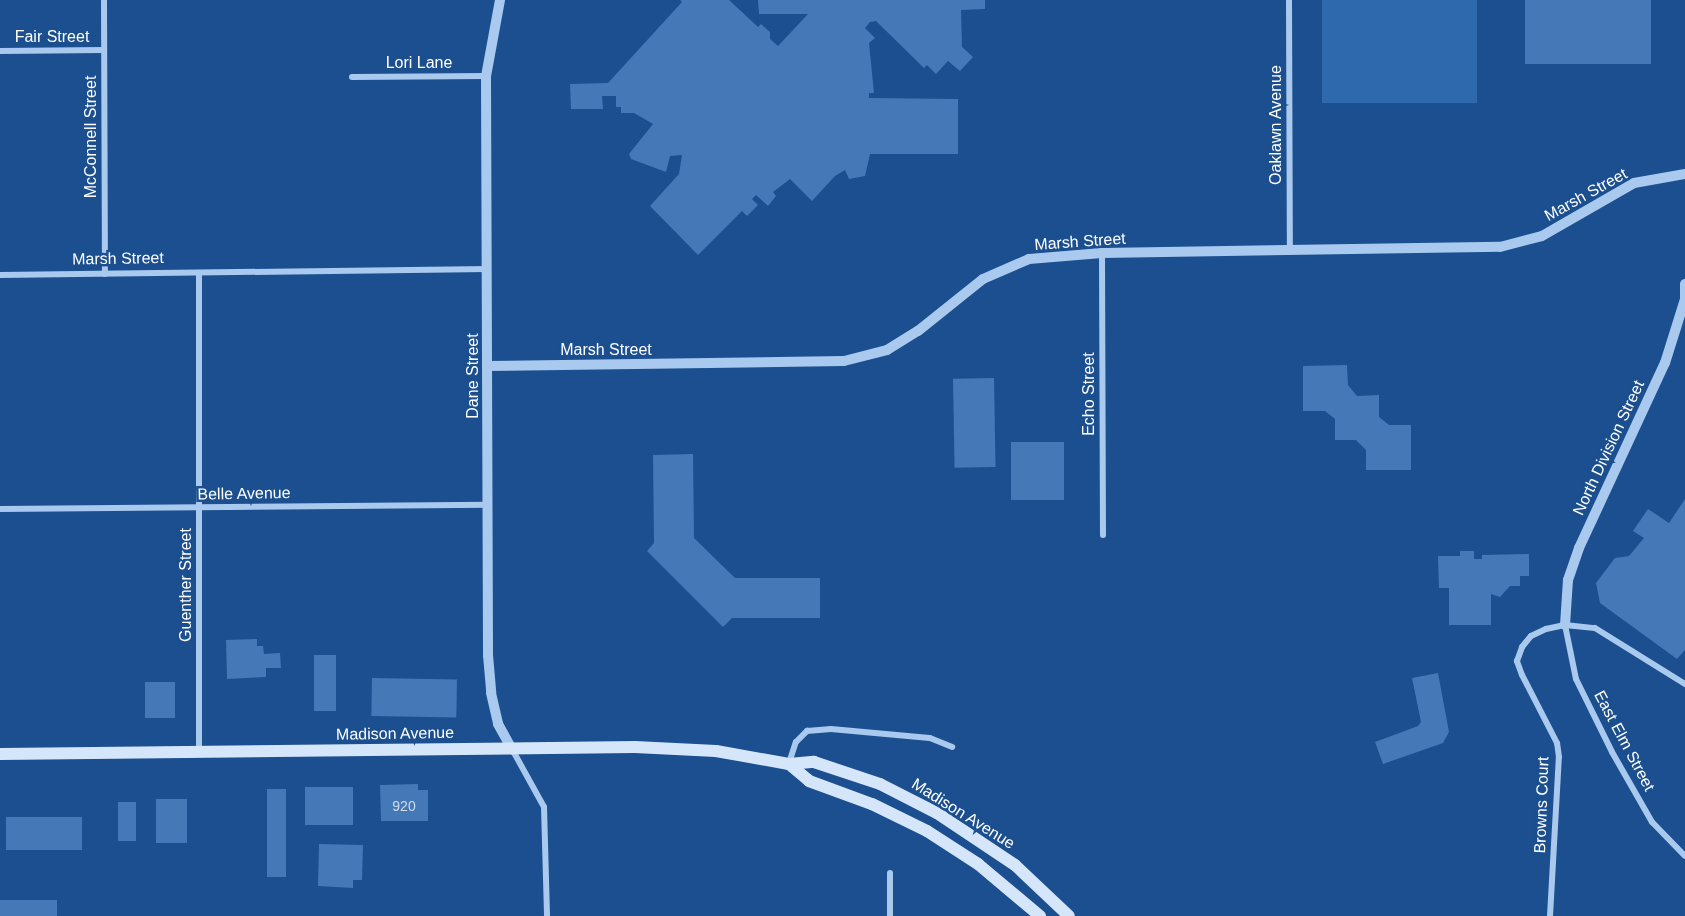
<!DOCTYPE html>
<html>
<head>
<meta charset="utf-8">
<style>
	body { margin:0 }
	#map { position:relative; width:1685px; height:916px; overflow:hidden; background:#1b4f8f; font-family:Arial,sans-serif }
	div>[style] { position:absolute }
	.green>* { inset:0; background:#2e69ad; transform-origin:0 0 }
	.building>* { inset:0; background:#4478b7; transform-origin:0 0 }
	.minor>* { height:6px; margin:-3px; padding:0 3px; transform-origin:3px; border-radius:3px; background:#a9c9ee }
	.tertiary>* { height:10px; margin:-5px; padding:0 5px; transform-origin:5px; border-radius:5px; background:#a9c9ee }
	.secondary>* { height:12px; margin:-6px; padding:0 6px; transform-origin:6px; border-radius:6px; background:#d6e6fa }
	span { translate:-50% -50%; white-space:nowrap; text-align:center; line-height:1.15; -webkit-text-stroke:5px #1b4f8f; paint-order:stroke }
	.number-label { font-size:14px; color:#d0dded }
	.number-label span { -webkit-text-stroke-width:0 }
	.street-label { font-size:16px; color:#fff }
</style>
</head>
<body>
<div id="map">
	<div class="green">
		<i style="left:1322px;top:0;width:155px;height:103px"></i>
	</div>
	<div class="building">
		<i style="clip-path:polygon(680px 0,729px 0,758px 27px,761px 24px,770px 32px,770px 39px,778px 46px,808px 14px,759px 14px,758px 0,985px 0,985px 9px,961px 10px,962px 47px,973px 57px,960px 71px,948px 61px,936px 74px,927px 65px,924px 68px,876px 21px,870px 22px,865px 28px,875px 38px,869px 43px,874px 93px,869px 93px,869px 98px,958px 99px,958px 154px,870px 154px,865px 176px,849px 179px,845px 170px,835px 176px,812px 201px,790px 179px,773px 192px,776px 196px,768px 206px,756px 195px,752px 199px,758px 205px,747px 216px,742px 211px,698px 255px,650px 206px,679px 174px,682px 155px,670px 156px,666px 172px,631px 159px,629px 154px,653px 124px,634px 113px,621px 113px,621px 107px,616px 107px,616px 96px,602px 96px,603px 109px,571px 109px,570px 84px,608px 83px,682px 2px)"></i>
		<i style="left:1525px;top:0;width:126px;height:64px"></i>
		<i style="clip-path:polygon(1347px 365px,1348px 385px,1357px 396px,1379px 395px,1379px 417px,1389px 425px,1411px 425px,1411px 470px,1366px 470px,1366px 450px,1356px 440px,1335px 440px,1335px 419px,1325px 411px,1303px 411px,1303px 366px)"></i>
		<i style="left:994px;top:378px;width:89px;height:41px;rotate:89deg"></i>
		<i style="left:1011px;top:442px;width:53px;height:58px"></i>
		<i style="clip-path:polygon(693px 454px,694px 538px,735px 578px,820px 578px,820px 618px,732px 618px,723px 627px,647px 551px,654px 543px,653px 455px)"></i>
		<i style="clip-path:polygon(1685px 499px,1685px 650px,1677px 659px,1600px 603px,1596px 583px,1615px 558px,1629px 556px,1644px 538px,1633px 531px,1648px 509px,1669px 523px)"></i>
		<i style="clip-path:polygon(1460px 551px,1474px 551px,1474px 559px,1482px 559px,1482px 555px,1529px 554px,1529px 576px,1520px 576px,1520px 586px,1510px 586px,1500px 597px,1491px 594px,1491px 625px,1449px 625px,1449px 588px,1439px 588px,1438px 556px,1460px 556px)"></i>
		<i style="clip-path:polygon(257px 639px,257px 646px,263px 646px,264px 654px,280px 653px,281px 668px,266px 668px,266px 677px,227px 679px,226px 640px)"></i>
		<i style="left:314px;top:655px;width:22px;height:56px"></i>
		<i style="clip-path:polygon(1438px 673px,1449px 732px,1443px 743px,1383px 764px,1375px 742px,1418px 726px,1421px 722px,1412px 678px)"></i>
		<i style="left:372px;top:678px;width:85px;height:38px;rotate:1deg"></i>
		<i style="left:145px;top:682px;width:30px;height:36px"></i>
		<i style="clip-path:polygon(418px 784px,418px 790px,428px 790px,428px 821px,381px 821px,380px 785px)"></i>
		<i style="left:305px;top:787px;width:48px;height:38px"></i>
		<i style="left:267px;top:789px;width:19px;height:88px"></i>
		<i style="left:156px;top:799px;width:31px;height:44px"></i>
		<i style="left:118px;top:802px;width:18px;height:39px"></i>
		<i style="left:6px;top:817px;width:76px;height:33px"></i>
		<i style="clip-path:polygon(319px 844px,363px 845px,362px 880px,353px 880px,353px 888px,318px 886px)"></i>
		<i style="left:57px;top:900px;width:16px;height:57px;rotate:90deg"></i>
	</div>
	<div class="minor">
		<i style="left:104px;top:0;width:274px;rotate:89.8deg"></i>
		<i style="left:1289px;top:0;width:250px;rotate:89.8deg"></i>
		<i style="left:0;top:51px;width:104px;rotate:-0.6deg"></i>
		<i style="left:352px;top:77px;width:134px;rotate:-0.4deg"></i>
		<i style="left:1102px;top:253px;width:282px;rotate:89.8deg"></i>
		<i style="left:199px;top:273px;width:479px;rotate:90deg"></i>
		<i style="left:0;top:275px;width:488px;rotate:-0.7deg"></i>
		<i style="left:0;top:509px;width:488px;rotate:-0.5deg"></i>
		<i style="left:1565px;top:625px;width:55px;rotate:78.5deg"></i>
		<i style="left:1576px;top:679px;width:81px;rotate:63.7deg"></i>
		<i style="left:1612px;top:752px;width:81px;rotate:60.3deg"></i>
		<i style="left:1652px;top:822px;width:47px;rotate:45.9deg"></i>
		<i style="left:512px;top:749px;width:66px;rotate:61.1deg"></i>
		<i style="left:544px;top:807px;width:109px;rotate:88.4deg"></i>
		<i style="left:789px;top:763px;width:22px;rotate:-72deg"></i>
		<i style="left:796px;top:742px;width:16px;rotate:-45deg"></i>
		<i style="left:807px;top:731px;width:24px;rotate:-5deg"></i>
		<i style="left:831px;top:729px;width:99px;rotate:5.2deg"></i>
		<i style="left:930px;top:738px;width:24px;rotate:22deg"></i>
		<i style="left:890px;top:916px;width:43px;rotate:-90deg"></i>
		<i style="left:1550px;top:916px;width:159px;rotate:-86.8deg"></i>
		<i style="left:1559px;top:757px;width:14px;rotate:-98deg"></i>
		<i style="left:1557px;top:743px;width:76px;rotate:-117.2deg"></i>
		<i style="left:1522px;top:675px;width:15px;rotate:-110deg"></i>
		<i style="left:1517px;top:661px;width:15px;rotate:-70deg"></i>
		<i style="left:1522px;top:647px;width:14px;rotate:-51deg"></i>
		<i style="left:1531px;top:636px;width:17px;rotate:-25deg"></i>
		<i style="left:1546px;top:629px;width:19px;rotate:-12deg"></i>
		<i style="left:1565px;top:625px;width:30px;rotate:6deg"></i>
		<i style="left:1595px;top:628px;width:106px;rotate:31.9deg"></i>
	</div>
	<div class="tertiary">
		<i style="left:500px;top:0;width:77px;rotate:100.4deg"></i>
		<i style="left:486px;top:76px;width:579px;rotate:89.8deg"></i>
		<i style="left:488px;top:655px;width:38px;rotate:85deg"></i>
		<i style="left:491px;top:693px;width:32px;rotate:77deg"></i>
		<i style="left:498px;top:724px;width:29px;rotate:61deg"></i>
		<i style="left:488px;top:366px;width:356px;rotate:-0.8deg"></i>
		<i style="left:844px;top:361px;width:44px;rotate:-14.3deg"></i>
		<i style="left:887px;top:350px;width:36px;rotate:-32deg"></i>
		<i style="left:918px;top:331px;width:83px;rotate:-38.7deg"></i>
		<i style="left:983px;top:279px;width:50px;rotate:-23.5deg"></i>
		<i style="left:1029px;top:259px;width:73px;rotate:-4.7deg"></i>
		<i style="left:1102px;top:253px;width:398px;rotate:-0.9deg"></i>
		<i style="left:1500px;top:247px;width:43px;rotate:-14.7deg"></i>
		<i style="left:1542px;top:236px;width:106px;rotate:-29.9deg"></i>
		<i style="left:1634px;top:183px;width:52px;rotate:-10deg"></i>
		<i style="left:1565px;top:625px;width:45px;rotate:-86.2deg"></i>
		<i style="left:1568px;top:580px;width:34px;rotate:-71deg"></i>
		<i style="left:1579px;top:548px;width:204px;rotate:-65.1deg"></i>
		<i style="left:1665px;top:363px;width:67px;rotate:-72.6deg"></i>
		<i style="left:1685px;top:299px;width:15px;rotate:-90deg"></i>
	</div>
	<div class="secondary">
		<i style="left:0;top:754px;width:635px;rotate:-0.63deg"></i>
		<i style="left:635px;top:747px;width:81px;rotate:2.8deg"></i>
		<i style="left:716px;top:751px;width:74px;rotate:10.1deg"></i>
		<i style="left:789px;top:764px;width:25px;rotate:-5deg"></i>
		<i style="left:814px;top:762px;width:70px;rotate:18.4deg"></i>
		<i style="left:880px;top:784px;width:64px;rotate:27deg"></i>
		<i style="left:937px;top:813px;width:94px;rotate:33.7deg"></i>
		<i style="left:1015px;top:865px;width:74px;rotate:43.4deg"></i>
		<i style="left:789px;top:764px;width:26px;rotate:40deg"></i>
		<i style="left:809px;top:781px;width:67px;rotate:20.1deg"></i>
		<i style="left:872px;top:804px;width:61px;rotate:26.1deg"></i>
		<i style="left:927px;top:831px;width:61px;rotate:32.9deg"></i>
		<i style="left:978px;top:864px;width:81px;rotate:40deg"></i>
	</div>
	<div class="number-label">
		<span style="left:404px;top:806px">920</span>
	</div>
	<div class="street-label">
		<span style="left:52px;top:37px">Fair Street</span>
		<span style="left:419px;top:63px">Lori Lane</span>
		<span style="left:1276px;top:125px;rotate:-90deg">Oaklawn Avenue</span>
		<span style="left:91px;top:137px;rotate:-90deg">McConnell Street</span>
		<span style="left:1586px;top:195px;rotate:-29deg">Marsh Street</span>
		<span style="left:1080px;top:242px;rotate:-4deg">Marsh Street</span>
		<span style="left:118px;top:259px;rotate:-1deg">Marsh Street</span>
		<span style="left:606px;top:350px">Marsh Street</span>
		<span style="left:473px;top:376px;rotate:-90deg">Dane Street</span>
		<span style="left:1089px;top:394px;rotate:-90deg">Echo Street</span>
		<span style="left:1609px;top:448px;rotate:-65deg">North Division Street</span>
		<span style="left:244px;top:494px;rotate:-1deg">Belle Avenue</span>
		<span style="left:186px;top:585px;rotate:-90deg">Guenther Street</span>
		<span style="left:395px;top:734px;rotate:-1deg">Madison Avenue</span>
		<span style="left:1624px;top:741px;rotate:62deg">East Elm Street</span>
		<span style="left:1542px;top:805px;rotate:-88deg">Browns Court</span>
		<span style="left:963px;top:814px;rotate:32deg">Madison Avenue</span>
	</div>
</div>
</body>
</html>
